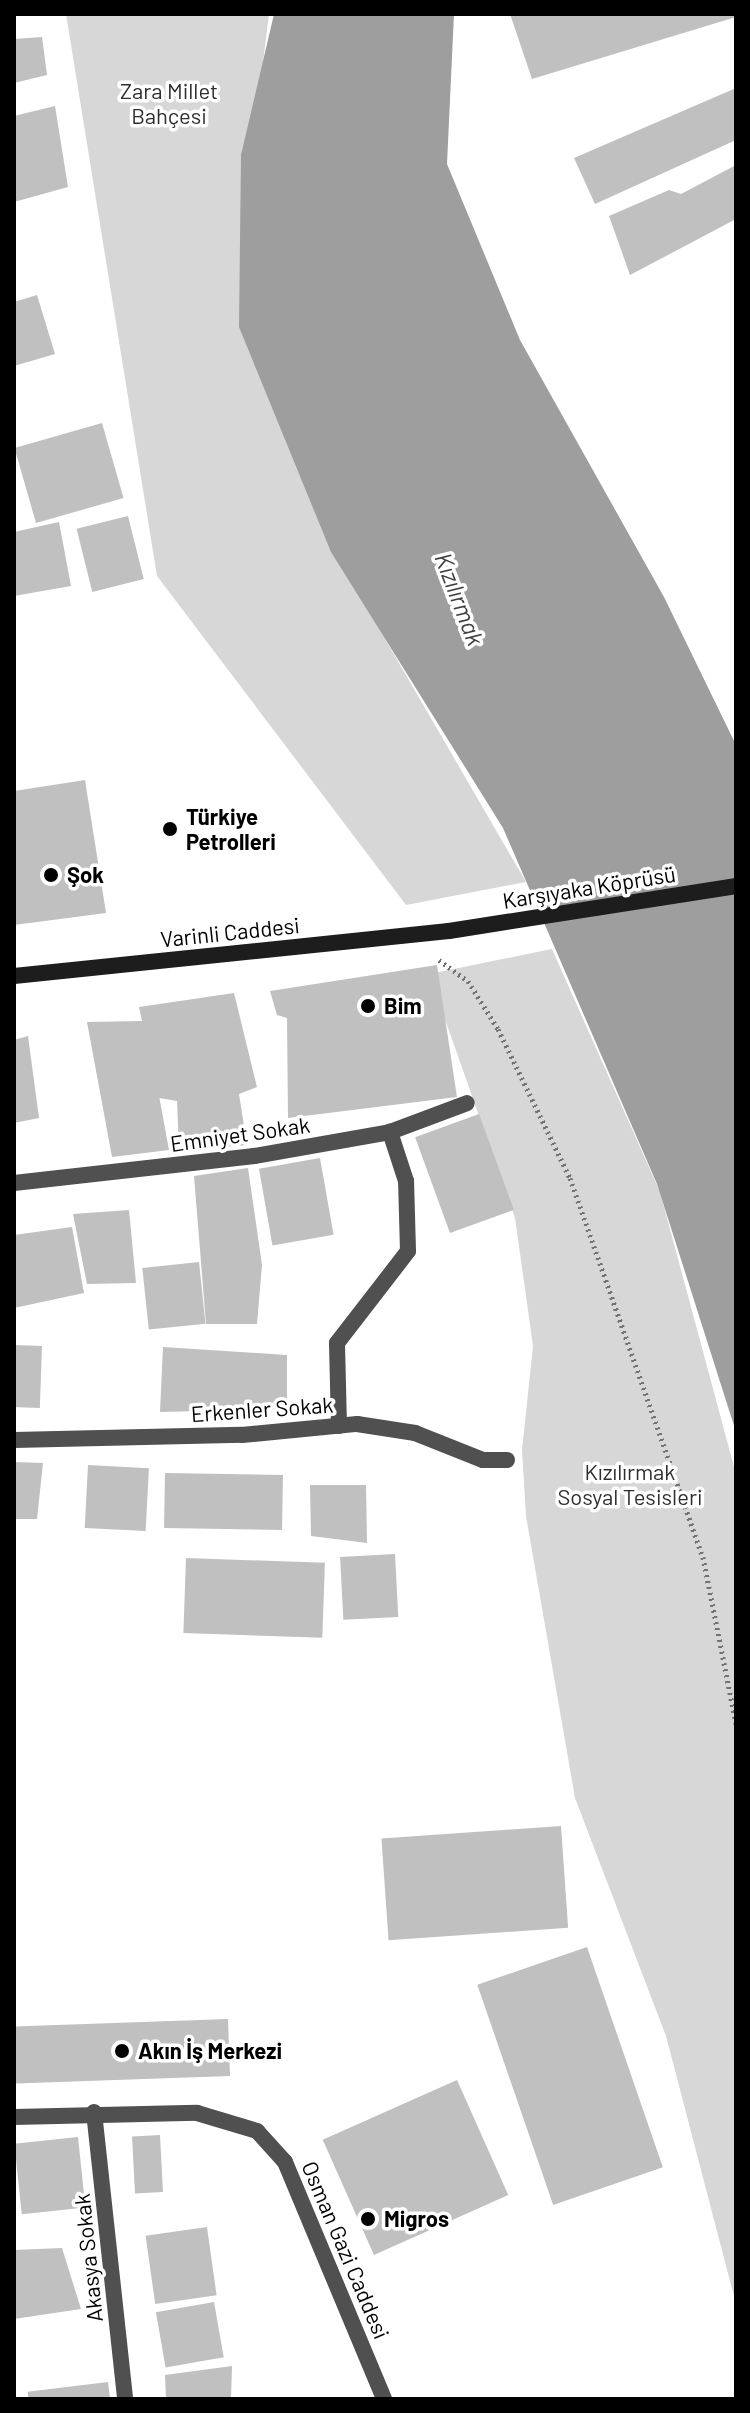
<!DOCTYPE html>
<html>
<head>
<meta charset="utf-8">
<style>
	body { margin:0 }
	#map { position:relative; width:750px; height:2413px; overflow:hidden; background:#fff; font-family:Barlow,sans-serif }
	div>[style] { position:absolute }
	.green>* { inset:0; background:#d7d7d7 }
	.water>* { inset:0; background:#9e9e9e }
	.building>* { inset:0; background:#c0c0c0; transform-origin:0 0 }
	.path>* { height:5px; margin-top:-2.5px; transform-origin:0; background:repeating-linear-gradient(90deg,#727272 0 2px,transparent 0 6px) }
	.minor>* { height:16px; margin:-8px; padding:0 8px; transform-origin:8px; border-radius:8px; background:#505050 }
	.secondary>* { height:16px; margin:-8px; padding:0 8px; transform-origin:8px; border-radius:8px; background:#1d1d1d }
	.dots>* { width:22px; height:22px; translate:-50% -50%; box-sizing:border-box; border:4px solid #fff; border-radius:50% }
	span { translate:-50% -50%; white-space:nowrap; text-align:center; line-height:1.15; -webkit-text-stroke:7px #fff; paint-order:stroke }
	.park-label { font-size:22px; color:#2e2e2e }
	.poi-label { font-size:22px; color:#000; font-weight:700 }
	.left { translate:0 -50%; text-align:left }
	.street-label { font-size:22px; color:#000 }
	.water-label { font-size:24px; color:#3f3f3f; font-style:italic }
	.frame { position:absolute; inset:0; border:16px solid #000; pointer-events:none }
</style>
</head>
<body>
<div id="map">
	<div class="green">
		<i style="clip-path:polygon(66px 14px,269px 14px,240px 251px,323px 532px,526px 882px,406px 905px,157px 576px)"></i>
		<i style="clip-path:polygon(552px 949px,660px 1192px,736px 1474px,736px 2304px,666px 2036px,575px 1798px,526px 1516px,522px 1450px,533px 1346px,515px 1218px,429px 974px)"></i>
	</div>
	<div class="water">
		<i style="clip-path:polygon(274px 14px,454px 14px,447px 164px,520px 340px,664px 597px,736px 745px,736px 1432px,657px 1184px,503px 828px,331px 552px,239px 327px,241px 155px)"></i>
	</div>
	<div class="building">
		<i style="clip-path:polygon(510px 14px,736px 14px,736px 17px,532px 79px)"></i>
		<i style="clip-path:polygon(42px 37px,47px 75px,14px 83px,14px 39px)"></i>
		<i style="clip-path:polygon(736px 88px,736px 140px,595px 204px,574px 158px)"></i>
		<i style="clip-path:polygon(55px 106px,68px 187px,14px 202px,14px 116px)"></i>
		<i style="clip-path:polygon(736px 165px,736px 219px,630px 275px,609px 216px,669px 190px,681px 194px)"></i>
		<i style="clip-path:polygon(37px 295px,55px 354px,14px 366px,14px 302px)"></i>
		<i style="left:102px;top:423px;width:78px;height:91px;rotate:74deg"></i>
		<i style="left:128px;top:516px;width:65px;height:53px;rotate:76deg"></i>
		<i style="clip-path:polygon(59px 522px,71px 586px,14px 596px,14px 532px)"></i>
		<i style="clip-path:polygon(85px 780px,106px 913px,14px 925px,14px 791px)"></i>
		<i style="clip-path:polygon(437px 965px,457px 1097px,288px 1118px,287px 1018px,277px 1015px,270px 991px)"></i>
		<i style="clip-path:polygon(234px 993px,257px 1087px,239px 1094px,247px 1145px,179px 1150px,177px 1101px,159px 1098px,158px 1090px,169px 1150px,112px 1157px,87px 1022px,142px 1021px,139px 1007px)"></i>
		<i style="clip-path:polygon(28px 1036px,39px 1118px,14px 1123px,14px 1040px)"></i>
		<i style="left:479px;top:1114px;width:102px;height:68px;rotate:70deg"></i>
		<i style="left:320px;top:1158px;width:78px;height:62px;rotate:80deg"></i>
		<i style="clip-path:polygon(248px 1168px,262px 1265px,257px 1324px,206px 1324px,194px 1176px)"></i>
		<i style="clip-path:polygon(129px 1210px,136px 1283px,87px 1284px,73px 1214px)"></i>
		<i style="clip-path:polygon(72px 1227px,84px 1293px,14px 1308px,14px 1235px)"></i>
		<i style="left:199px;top:1262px;width:62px;height:57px;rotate:84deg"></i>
		<i style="left:14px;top:1345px;width:28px;height:62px;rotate:2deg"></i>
		<i style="clip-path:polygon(163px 1347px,287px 1355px,287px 1409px,160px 1412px)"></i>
		<i style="clip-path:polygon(14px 1462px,43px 1463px,37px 1519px,14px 1519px)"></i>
		<i style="left:88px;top:1465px;width:61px;height:63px;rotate:3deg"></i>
		<i style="left:165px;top:1473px;width:118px;height:55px;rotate:1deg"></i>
		<i style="clip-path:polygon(310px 1485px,366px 1485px,367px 1543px,311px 1536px)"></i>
		<i style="left:395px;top:1554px;width:63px;height:55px;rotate:87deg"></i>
		<i style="left:186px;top:1558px;width:139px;height:75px;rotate:2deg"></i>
		<i style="left:561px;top:1826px;width:102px;height:180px;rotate:86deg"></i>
		<i style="left:587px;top:1947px;width:233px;height:116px;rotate:71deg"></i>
		<i style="left:228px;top:2019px;width:57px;height:214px;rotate:88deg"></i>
		<i style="left:457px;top:2080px;width:126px;height:147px;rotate:66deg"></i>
		<i style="left:160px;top:2135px;width:57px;height:28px;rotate:87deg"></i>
		<i style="left:78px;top:2137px;width:71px;height:64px;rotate:84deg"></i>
		<i style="left:207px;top:2227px;width:69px;height:62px;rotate:82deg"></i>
		<i style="clip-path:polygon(62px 2248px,81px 2309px,14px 2319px,14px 2250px)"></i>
		<i style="left:214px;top:2302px;width:56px;height:59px;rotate:80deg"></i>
		<i style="clip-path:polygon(232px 2366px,231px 2399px,166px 2399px,165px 2375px)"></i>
		<i style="left:108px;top:2382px;width:17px;height:81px;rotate:83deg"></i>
	</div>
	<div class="path">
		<i style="left:439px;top:960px;width:36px;rotate:36deg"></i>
		<i style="left:468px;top:981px;width:57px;rotate:58deg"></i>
		<i style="left:498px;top:1029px;width:165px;rotate:64.2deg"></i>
		<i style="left:570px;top:1178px;width:402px;rotate:70.7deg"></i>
		<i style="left:703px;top:1557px;width:170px;rotate:78.8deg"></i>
	</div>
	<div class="minor">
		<i style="left:14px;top:1183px;width:242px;rotate:-6.4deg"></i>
		<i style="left:254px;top:1156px;width:138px;rotate:-10deg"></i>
		<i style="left:390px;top:1132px;width:82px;rotate:-20.6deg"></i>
		<i style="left:339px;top:1426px;width:83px;rotate:-91.4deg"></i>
		<i style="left:337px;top:1343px;width:116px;rotate:-52.3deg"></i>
		<i style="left:408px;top:1251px;width:70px;rotate:-91.6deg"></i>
		<i style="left:406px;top:1181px;width:52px;rotate:-108.1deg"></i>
		<i style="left:14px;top:1440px;width:228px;rotate:-1.3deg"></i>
		<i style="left:242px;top:1435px;width:116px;rotate:-5.5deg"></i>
		<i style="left:357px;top:1424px;width:59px;rotate:8.8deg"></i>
		<i style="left:415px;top:1433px;width:73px;rotate:21.7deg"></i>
		<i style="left:483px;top:1460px;width:24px"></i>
		<i style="left:94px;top:2112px;width:289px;rotate:83.8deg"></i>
		<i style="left:14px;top:2117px;width:183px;rotate:-1.3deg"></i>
		<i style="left:197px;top:2113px;width:63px;rotate:16.7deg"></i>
		<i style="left:257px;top:2131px;width:42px;rotate:47.9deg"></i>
		<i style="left:285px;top:2162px;width:257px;rotate:67.3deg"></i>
	</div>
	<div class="secondary">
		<i style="left:14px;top:976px;width:437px;rotate:-5.9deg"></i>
		<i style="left:449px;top:931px;width:291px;rotate:-8.9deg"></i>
	</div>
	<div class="dots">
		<i style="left:170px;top:829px;background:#000"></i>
		<i style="left:51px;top:875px;background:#000"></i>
		<i style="left:368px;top:1006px;background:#000"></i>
		<i style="left:122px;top:2051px;background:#000"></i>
		<i style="left:368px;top:2219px;background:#000"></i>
	</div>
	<div class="park-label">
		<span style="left:169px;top:103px">Zara Millet<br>Bahçesi</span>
		<span style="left:630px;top:1484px">Kızılırmak<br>Sosyal Tesisleri</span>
	</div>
	<div class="poi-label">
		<span class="left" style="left:186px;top:829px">Türkiye<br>Petrolleri</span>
		<span class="left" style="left:67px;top:875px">Şok</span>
		<span class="left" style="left:384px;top:1006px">Bim</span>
		<span class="left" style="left:138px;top:2051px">Akın İş Merkezi</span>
		<span class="left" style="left:384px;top:2219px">Migros</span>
	</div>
	<div class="street-label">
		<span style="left:589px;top:887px;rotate:-9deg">Karşıyaka Köprüsü</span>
		<span style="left:230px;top:932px;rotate:-6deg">Varinli Caddesi</span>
		<span style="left:240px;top:1134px;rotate:-8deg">Emniyet Sokak</span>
		<span style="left:262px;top:1409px;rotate:-4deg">Erkenler Sokak</span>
		<span style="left:346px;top:2250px;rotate:67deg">Osman Gazi Caddesi</span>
		<span style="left:88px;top:2258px;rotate:-96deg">Akasya Sokak</span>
	</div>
	<div class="water-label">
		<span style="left:460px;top:599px;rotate:69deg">Kızılırmak</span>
	</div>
	<div class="frame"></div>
</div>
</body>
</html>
